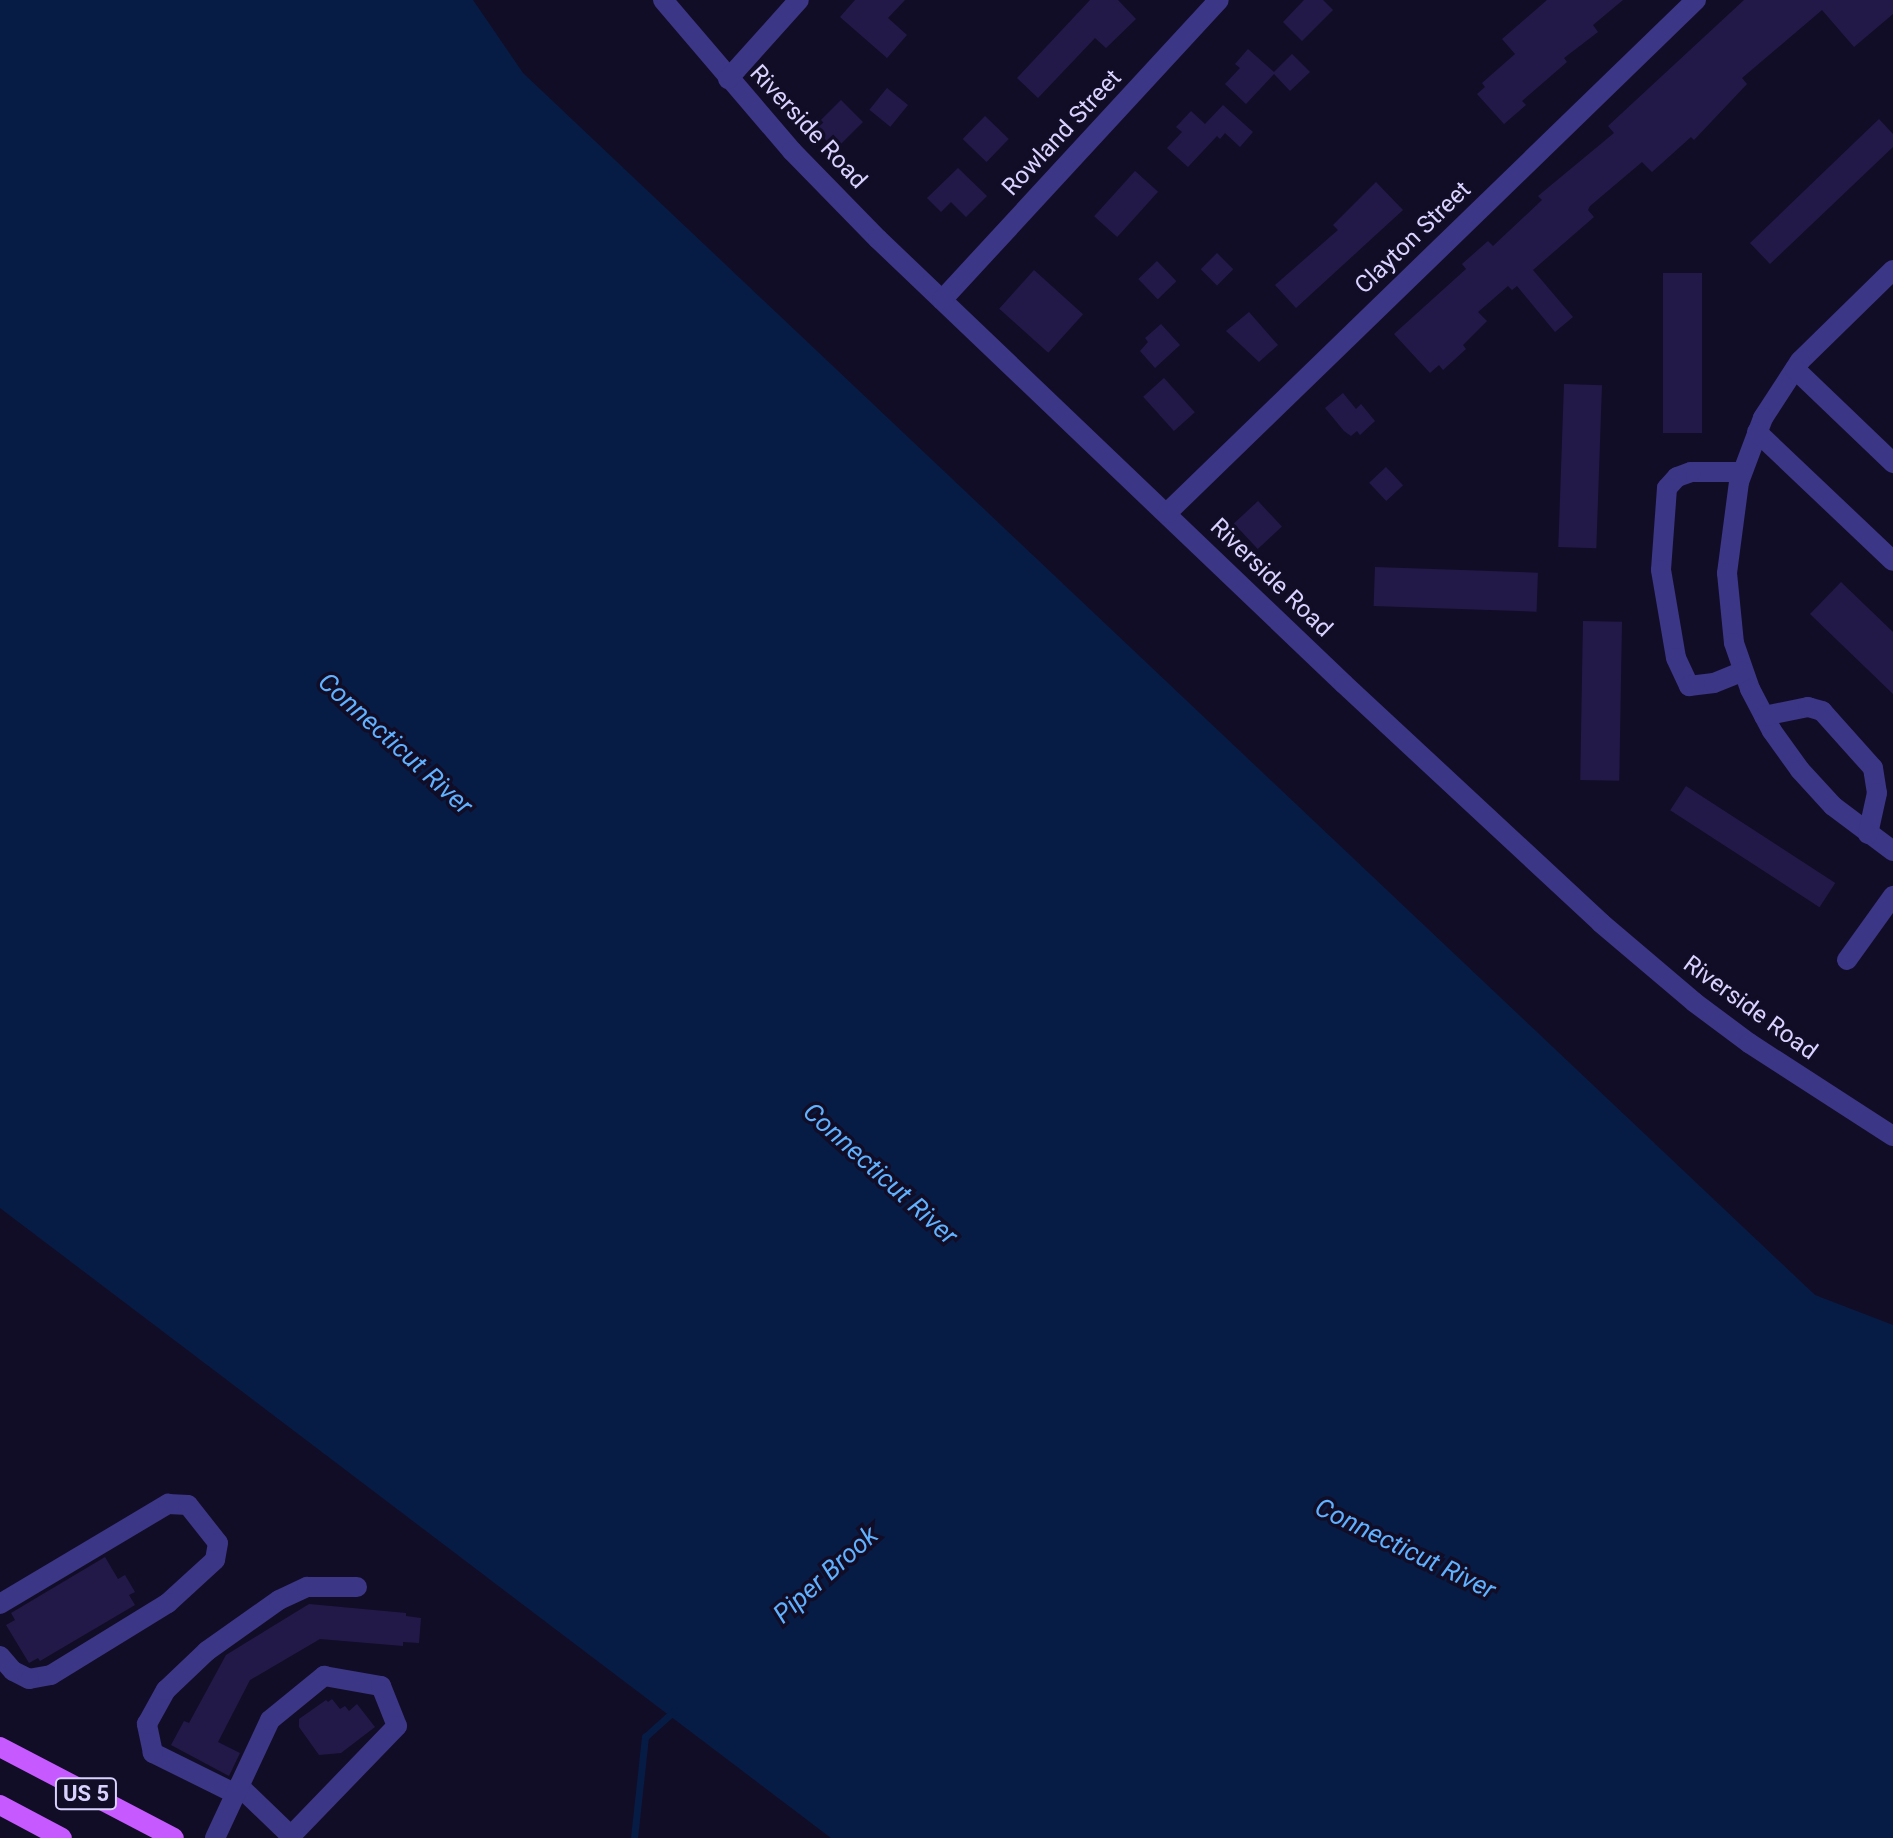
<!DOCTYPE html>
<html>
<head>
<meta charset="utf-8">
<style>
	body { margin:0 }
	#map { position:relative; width:1893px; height:1838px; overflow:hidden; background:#120d26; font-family:Roboto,sans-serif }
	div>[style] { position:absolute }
	.water>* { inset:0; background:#071c45 }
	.stream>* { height:7px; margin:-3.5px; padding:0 3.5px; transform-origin:3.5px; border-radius:3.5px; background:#071c45 }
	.building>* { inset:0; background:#231948; transform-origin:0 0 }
	.minor>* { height:20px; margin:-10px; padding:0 10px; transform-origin:10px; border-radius:10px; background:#3c3687 }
	.major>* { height:20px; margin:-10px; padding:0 10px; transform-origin:10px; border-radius:10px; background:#c659ff }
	span { translate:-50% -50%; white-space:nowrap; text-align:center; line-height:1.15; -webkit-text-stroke:7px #120d26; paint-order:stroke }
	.shield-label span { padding:2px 6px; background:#120d26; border:2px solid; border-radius:6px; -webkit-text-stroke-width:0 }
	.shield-label { font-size:22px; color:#d9d2ff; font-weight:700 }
	.street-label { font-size:24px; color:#d9d2ff }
	.water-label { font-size:26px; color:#60b1ff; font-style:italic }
</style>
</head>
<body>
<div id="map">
	<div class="water">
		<i style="clip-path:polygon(0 0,473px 0,523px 73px,1815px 1295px,1893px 1325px,1893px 1838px,831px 1838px,0 1208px)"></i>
	</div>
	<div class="stream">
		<i style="left:634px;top:1838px;width:102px;rotate:-83.8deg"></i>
		<i style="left:645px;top:1737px;width:40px;rotate:-42deg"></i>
	</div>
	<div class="building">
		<i style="clip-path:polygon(855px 0,905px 0,888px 18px,907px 35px,887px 58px,840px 17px)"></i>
		<i style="clip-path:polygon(1090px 0,1118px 0,1136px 19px,1106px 48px,1095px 38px,1038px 98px,1017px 78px)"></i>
		<i style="clip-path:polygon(1304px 0,1323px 0,1333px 10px,1302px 41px,1283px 22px)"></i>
		<i style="clip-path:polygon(1547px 0,1623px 0,1593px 25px,1598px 32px,1564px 58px,1567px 62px,1522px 101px,1526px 105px,1504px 124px,1477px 94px,1485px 87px,1482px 83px,1515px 54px,1502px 39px)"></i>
		<i style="clip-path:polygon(1744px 0,1893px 0,1893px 14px,1854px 47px,1822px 10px,1742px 78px,1747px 84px,1694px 140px,1691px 137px,1652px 172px,1642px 162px,1590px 206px,1588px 210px,1594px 217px,1533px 270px,1573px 317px,1555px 332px,1517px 286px,1512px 290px,1508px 286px,1478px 312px,1487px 321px,1463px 345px,1466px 349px,1443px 370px,1439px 365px,1430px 373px,1394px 334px,1466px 269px,1462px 264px,1488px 241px,1493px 246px,1542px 200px,1538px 196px,1614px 133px,1608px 126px)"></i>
		<i style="clip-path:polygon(1248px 49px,1274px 72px,1292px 54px,1310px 72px,1290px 91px,1274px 74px,1246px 104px,1225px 84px,1240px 68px,1235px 64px)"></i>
		<i style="left:887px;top:88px;width:27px;height:28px;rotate:39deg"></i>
		<i style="left:841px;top:100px;width:31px;height:39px;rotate:45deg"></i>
		<i style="clip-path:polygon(1223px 105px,1253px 132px,1240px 147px,1225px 133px,1220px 139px,1217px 136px,1188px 167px,1167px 148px,1182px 132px,1176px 127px,1191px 111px,1205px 124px)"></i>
		<i style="left:985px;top:116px;width:33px;height:32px;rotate:44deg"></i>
		<i style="clip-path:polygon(1879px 119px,1893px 134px,1893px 147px,1770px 264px,1750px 243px)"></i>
		<i style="clip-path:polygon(958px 168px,987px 196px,966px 217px,951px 202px,941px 212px,927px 198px)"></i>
		<i style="left:1135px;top:171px;width:31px;height:61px;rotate:42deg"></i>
		<i style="clip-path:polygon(1376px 182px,1403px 210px,1296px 308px,1275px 285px,1338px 230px,1333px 225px)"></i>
		<i style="left:1217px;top:253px;width:23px;height:23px;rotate:45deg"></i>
		<i style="left:1157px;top:261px;width:28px;height:26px;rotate:46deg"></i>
		<i style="left:1034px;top:270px;width:66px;height:52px;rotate:42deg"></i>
		<i style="left:1663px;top:273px;width:39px;height:160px"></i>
		<i style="clip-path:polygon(1249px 312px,1278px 345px,1259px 362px,1226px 331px)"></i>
		<i style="clip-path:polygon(1161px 324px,1180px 345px,1155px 368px,1140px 351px,1148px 342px,1145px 338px)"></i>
		<i style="left:1164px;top:378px;width:46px;height:28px;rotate:48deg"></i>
		<i style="left:1564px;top:384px;width:38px;height:163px;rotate:2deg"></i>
		<i style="clip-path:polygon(1343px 393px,1356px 409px,1361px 404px,1375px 421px,1360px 435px,1357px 431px,1351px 436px,1344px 431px,1325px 408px)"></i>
		<i style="left:1386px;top:467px;width:25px;height:23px;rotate:47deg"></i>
		<i style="left:1258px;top:501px;width:35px;height:33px;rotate:47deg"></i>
		<i style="left:1375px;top:567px;width:163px;height:39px;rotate:2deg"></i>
		<i style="clip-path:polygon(1841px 582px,1893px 632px,1893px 694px,1810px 614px)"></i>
		<i style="left:1583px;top:621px;width:39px;height:159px;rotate:1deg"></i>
		<i style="left:1686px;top:786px;width:178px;height:29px;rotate:33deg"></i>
		<i style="clip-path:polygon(105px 1557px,118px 1579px,125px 1575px,135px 1592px,129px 1595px,135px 1605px,40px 1661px,38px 1658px,29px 1663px,6px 1625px,15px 1620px,11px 1613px)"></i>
		<i style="clip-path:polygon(309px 1604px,406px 1613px,406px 1616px,421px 1618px,419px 1643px,403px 1642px,403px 1646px,320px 1639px,250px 1680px,218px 1742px,240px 1753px,229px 1776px,171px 1745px,184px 1721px,189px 1723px,226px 1655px)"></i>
		<i style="clip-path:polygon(332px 1699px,340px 1709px,345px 1706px,349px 1711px,357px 1704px,375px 1727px,341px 1753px,319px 1755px,299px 1727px,299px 1719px,326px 1700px,328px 1702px)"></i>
	</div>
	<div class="minor">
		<i style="left:663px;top:0;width:199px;rotate:49.5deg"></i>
		<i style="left:792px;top:151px;width:123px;rotate:45.7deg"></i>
		<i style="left:878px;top:239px;width:644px;rotate:43.68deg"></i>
		<i style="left:1344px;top:684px;width:351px;rotate:42.9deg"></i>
		<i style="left:1601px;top:923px;width:122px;rotate:40.3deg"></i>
		<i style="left:1694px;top:1002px;width:69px;rotate:36.7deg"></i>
		<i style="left:1749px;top:1043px;width:171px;rotate:32.9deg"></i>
		<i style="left:728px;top:79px;width:106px;rotate:-48.1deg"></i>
		<i style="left:1893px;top:270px;width:130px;rotate:135.6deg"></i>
		<i style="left:1800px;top:361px;width:68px;rotate:123deg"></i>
		<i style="left:1763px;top:418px;width:68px;rotate:110.6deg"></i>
		<i style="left:1739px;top:482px;width:92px;rotate:97.5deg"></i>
		<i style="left:1727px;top:573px;width:70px;rotate:84.3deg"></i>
		<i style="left:1734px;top:643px;width:49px;rotate:70.8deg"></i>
		<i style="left:1750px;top:689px;width:47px;rotate:62.4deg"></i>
		<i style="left:1772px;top:731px;width:48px;rotate:54.3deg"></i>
		<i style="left:1800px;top:770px;width:49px;rotate:47.5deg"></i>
		<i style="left:1833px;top:806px;width:75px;rotate:36.9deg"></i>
		<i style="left:942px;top:300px;width:408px;rotate:-47.3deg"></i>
		<i style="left:1795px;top:369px;width:136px;rotate:43.8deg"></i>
		<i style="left:1757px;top:432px;width:187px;rotate:43.5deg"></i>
		<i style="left:1742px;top:472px;width:51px;rotate:180deg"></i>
		<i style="left:1691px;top:472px;width:15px;rotate:160deg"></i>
		<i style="left:1677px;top:477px;width:15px;rotate:132deg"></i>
		<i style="left:1667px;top:488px;width:82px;rotate:94.2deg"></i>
		<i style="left:1661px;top:570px;width:89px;rotate:80.3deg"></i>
		<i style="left:1676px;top:658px;width:31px;rotate:65deg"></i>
		<i style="left:1689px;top:686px;width:25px;rotate:-7deg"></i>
		<i style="left:1714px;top:683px;width:31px;rotate:-22deg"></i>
		<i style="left:1167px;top:513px;width:737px;rotate:-44.12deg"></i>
		<i style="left:1764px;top:716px;width:45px;rotate:-11.6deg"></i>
		<i style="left:1808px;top:707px;width:15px;rotate:16deg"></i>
		<i style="left:1822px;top:711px;width:76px;rotate:48.2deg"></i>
		<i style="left:1873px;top:768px;width:25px;rotate:81deg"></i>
		<i style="left:1877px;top:793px;width:42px;rotate:102.4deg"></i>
		<i style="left:1847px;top:960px;width:79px;rotate:-54.3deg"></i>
		<i style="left:0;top:1604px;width:196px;rotate:-30.8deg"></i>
		<i style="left:168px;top:1504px;width:20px;rotate:3deg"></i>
		<i style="left:188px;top:1505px;width:48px;rotate:51.7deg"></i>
		<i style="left:218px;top:1543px;width:17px;rotate:100deg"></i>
		<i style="left:215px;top:1560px;width:64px;rotate:137.5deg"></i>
		<i style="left:168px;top:1603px;width:137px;rotate:148.4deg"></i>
		<i style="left:51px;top:1675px;width:22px;rotate:170deg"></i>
		<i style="left:29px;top:1679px;width:18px;rotate:-153deg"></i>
		<i style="left:13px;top:1671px;width:20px;rotate:-131deg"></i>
		<i style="left:239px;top:1786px;width:71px;rotate:43.9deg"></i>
		<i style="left:236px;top:1794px;width:93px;rotate:-153.7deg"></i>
		<i style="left:153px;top:1753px;width:30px;rotate:-102deg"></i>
		<i style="left:147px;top:1724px;width:39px;rotate:-61deg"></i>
		<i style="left:166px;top:1690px;width:57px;rotate:-43.6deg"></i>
		<i style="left:207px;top:1651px;width:88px;rotate:-35.3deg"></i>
		<i style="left:279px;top:1600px;width:31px;rotate:-25deg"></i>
		<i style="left:307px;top:1587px;width:50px"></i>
		<i style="left:215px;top:1838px;width:130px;rotate:-65deg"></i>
		<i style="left:270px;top:1720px;width:70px;rotate:-39.2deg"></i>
		<i style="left:324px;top:1676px;width:58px;rotate:10deg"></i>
		<i style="left:381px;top:1686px;width:43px;rotate:68.2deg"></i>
		<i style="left:397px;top:1726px;width:156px;rotate:134deg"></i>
	</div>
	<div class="major">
		<i style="left:0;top:1747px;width:196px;rotate:27.6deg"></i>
		<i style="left:0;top:1805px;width:70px;rotate:28deg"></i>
	</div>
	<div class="shield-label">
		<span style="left:86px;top:1794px">US 5</span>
	</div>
	<div class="street-label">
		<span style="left:808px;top:127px;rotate:47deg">Riverside Road</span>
		<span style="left:1062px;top:133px;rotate:-47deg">Rowland Street</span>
		<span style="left:1413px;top:238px;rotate:-44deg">Clayton Street</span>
		<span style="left:1271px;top:578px;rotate:44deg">Riverside Road</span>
		<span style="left:1750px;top:1008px;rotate:36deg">Riverside Road</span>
	</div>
	<div class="water-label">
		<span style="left:395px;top:744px;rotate:42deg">Connecticut River</span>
		<span style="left:880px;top:1174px;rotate:42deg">Connecticut River</span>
		<span style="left:1405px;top:1549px;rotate:26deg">Connecticut River</span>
		<span style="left:826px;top:1575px;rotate:-42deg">Piper Brook</span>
	</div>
</div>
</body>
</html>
